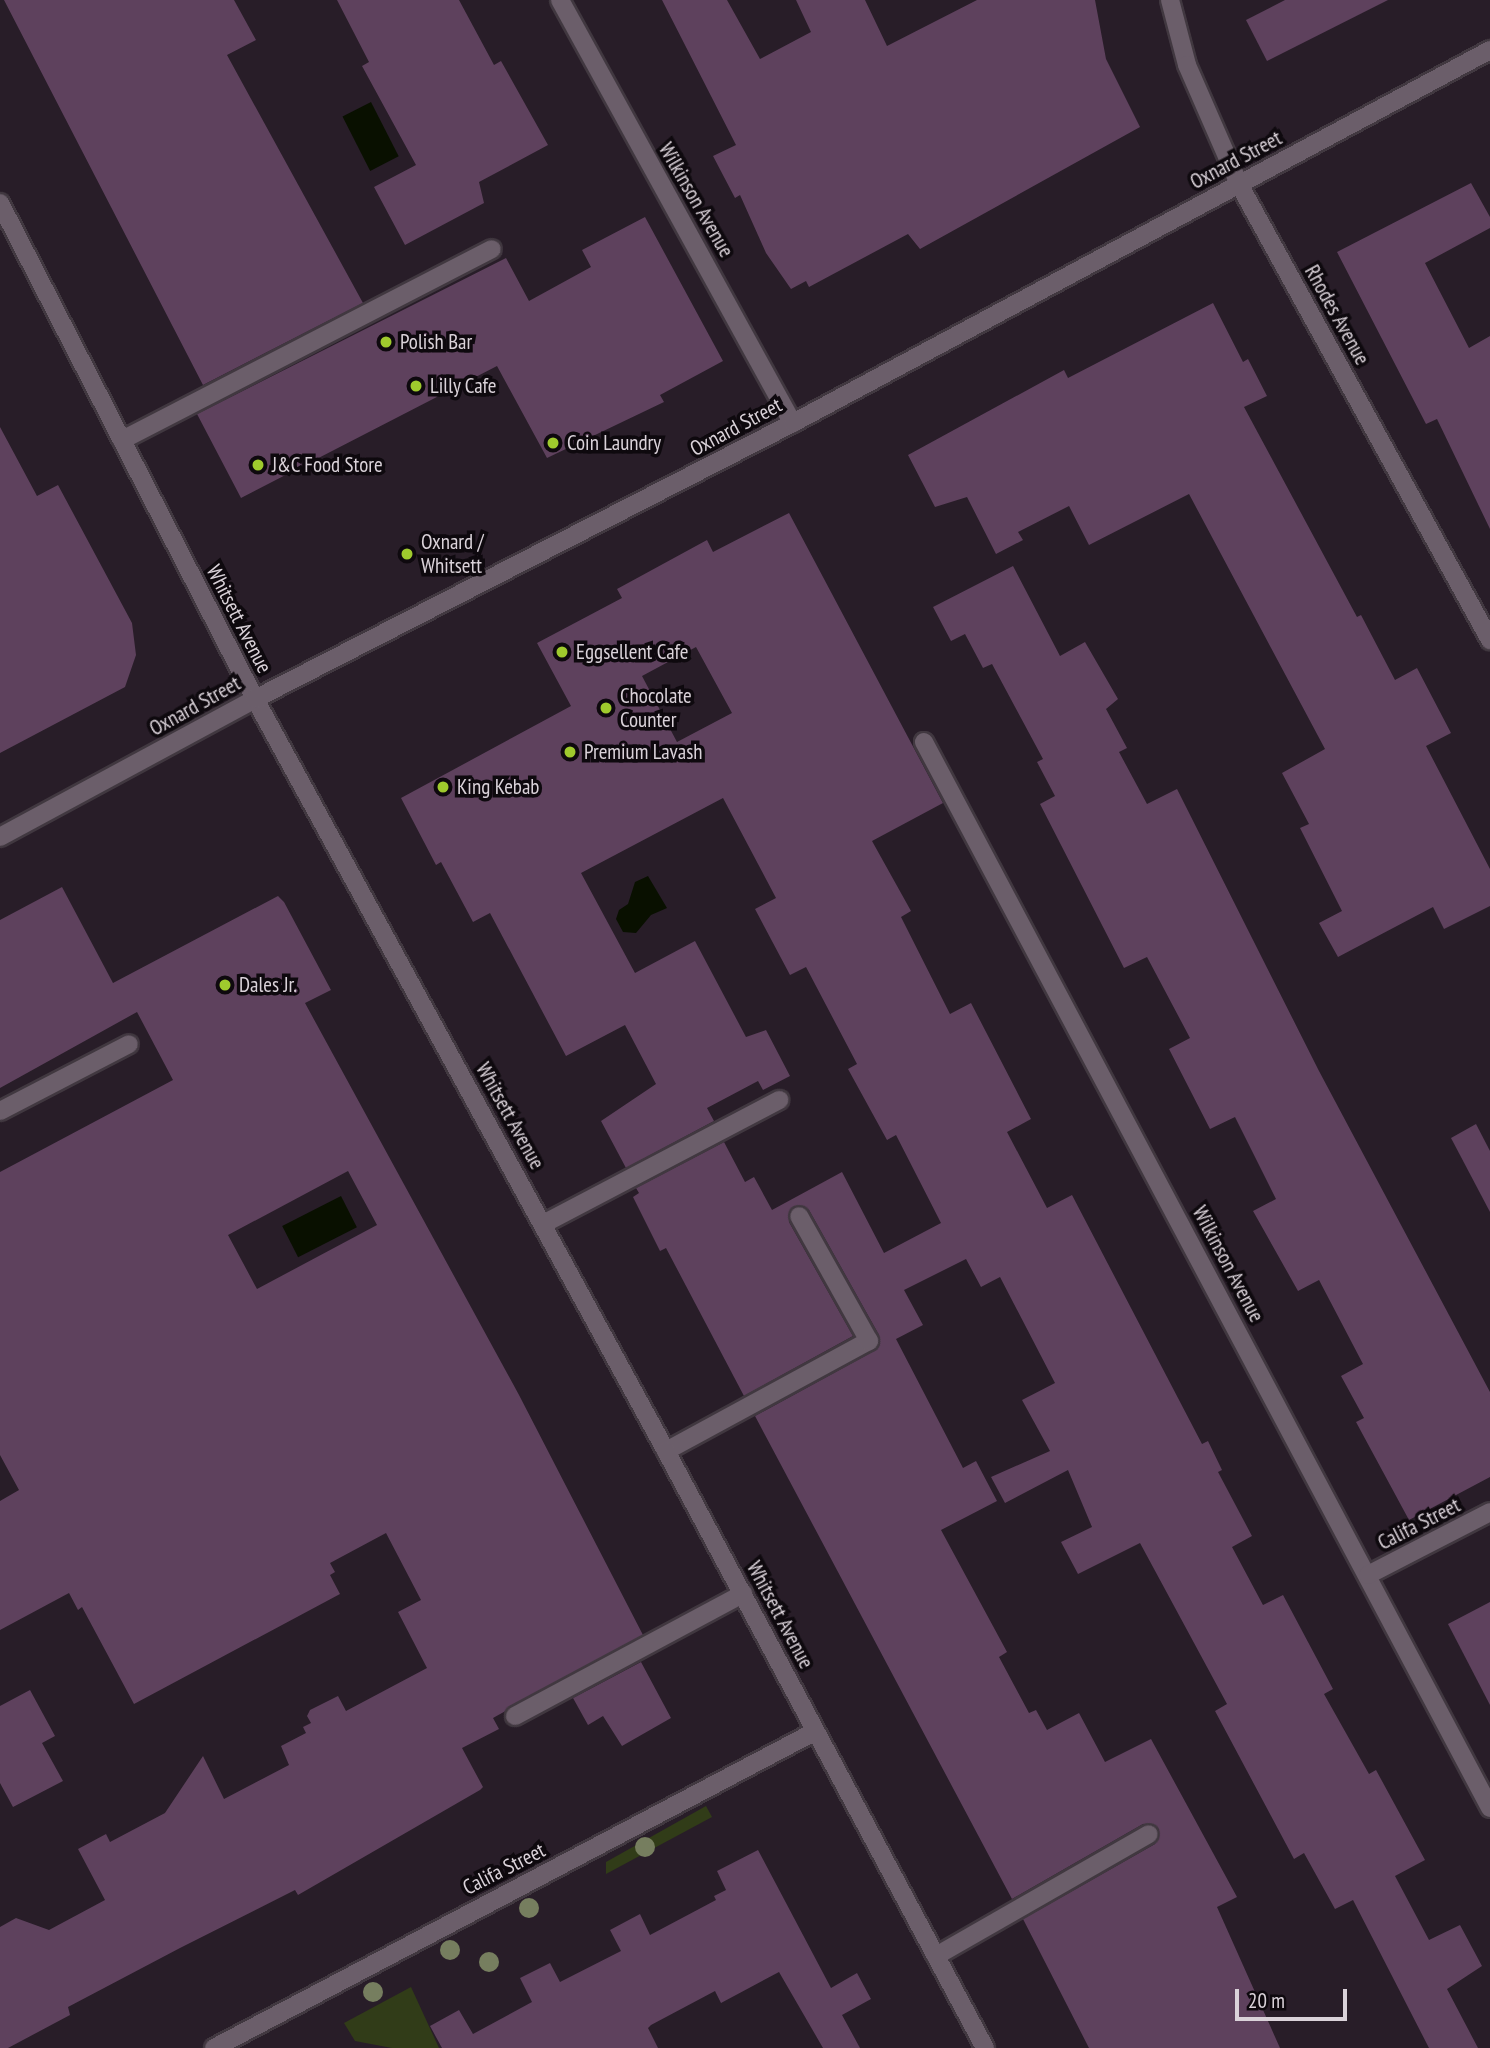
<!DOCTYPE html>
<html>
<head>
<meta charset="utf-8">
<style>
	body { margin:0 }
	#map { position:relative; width:1490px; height:2048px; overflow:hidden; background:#281d28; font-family:"PT Sans Narrow",sans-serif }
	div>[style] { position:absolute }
	.green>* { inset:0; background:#313c18 }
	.water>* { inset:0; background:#091000; transform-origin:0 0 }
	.building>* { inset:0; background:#5e415d }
	.roads { filter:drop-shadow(2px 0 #413840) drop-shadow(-2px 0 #413840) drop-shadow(0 2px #413840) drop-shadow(0 -2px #413840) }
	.lane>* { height:18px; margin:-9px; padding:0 9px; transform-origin:9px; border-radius:9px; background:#6b5e6a }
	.street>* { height:18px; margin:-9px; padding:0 9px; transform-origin:9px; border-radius:9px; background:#6b5e6a }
	.secondary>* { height:18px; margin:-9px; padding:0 9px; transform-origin:9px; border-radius:9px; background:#6b5e6a }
	.trees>* { width:20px; height:20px; margin:-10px; border-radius:50%; background:#767e5f }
	.dots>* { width:19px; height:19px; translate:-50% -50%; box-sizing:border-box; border:4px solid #0e090e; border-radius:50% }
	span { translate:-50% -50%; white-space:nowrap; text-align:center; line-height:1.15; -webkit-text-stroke:7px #0e090e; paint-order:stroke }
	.street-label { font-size:21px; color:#dad2d9 }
	.poi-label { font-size:21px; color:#dad2d9 }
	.left { translate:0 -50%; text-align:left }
	.scale { position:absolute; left:1235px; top:1989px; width:112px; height:32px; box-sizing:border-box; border:4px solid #dad2d9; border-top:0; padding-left:9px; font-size:21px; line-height:24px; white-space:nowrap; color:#dad2d9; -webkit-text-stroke:5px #0e090e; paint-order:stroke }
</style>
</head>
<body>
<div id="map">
	<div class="green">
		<i style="clip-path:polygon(706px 1806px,712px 1817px,606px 1874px,606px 1862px)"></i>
		<i style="clip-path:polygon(411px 1987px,439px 2048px,392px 2048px,355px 2041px,344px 2023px)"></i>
	</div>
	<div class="water">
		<i style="left:371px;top:102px;width:61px;height:32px;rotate:63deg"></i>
		<i style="clip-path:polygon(648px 876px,667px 908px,651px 915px,636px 933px,623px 932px,616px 919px,619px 910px,628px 904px,635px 882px)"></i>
		<i style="left:341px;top:1196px;width:35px;height:66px;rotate:63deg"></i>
	</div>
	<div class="building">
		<i style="clip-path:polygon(4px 0,234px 0,256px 40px,227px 55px,363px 303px,203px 385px)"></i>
		<i style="clip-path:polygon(337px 0,459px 0,494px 65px,501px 61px,548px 145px,479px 182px,484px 203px,405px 245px,374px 187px,416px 165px,362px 66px,369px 62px)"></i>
		<i style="clip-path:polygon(662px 0,727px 0,760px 59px,811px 32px,796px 0,865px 0,887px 46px,977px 0,1095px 0,1106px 59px,1140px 127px,920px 249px,908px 234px,809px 287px,806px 281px,791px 289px,766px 253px,740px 195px,735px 198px,713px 156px,736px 145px)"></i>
		<i style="clip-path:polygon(1285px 0,1388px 0,1267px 61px,1246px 20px)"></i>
		<i style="clip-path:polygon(1471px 183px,1490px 217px,1490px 228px,1425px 263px,1469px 348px,1490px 336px,1490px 529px,1437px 419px,1426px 424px,1337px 252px)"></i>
		<i style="clip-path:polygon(645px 217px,723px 361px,660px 395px,664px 402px,547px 458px,497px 366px,241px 498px,197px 414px,506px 258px,529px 301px,591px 267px,582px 250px)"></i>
		<i style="clip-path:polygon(1213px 303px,1243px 362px,1248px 359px,1267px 396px,1244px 407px,1357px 617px,1361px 615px,1395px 680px,1417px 668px,1451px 733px,1426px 746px,1490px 869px,1490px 906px,1444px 929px,1433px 907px,1338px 957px,1319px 923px,1342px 911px,1300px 828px,1309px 824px,1282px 773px,1325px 749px,1189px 494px,1089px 545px,1069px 506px,1018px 532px,1023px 540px,996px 554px,967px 497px,935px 507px,908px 455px,1064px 370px,1068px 378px)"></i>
		<i style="clip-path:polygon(0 427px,37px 496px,58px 485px,132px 623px,136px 655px,125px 687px,0 753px)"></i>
		<i style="clip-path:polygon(evenodd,789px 513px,943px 803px,872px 841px,911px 911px,901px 917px,950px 1014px,971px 1003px,1031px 1119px,1007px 1132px,1047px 1208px,1072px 1195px,1202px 1444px,1208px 1441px,1222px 1470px,1218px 1472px,1252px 1536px,1232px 1547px,1263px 1605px,1283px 1595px,1333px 1689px,1324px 1694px,1369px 1774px,1376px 1770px,1425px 1860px,1395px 1876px,1429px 1940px,1460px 1925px,1482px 1966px,1447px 1989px,1478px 2048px,1429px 2048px,1353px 1900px,1335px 1909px,1304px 1853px,1294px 1859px,1215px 1711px,1227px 1704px,1140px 1543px,1078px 1574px,1061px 1542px,1092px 1527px,1068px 1470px,1005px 1503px,991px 1477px,1050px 1451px,1022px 1400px,1055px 1383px,1000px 1277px,981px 1287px,966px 1259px,904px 1290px,923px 1325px,896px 1339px,963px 1468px,976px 1461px,997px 1501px,941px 1530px,1007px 1652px,999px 1657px,1029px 1713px,1036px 1710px,1047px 1730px,1079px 1713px,1105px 1762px,1151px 1739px,1237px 1897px,1217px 1907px,1280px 2048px,1089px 2048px,1023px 1919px,1155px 1844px,1159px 1829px,1143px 1824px,1012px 1899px,755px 1416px,874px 1351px,879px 1335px,809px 1210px,794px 1206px,789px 1222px,853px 1336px,744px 1396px,666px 1248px,660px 1251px,633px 1197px,639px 1193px,636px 1188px,724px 1142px,745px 1182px,754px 1177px,772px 1210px,842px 1172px,884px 1253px,941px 1223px,896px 1135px,887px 1140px,848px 1069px,857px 1064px,806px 967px,790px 975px,755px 909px,776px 898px,723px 798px,581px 873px,635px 973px,695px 941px,746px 1037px,766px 1030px,790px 1076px,763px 1090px,758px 1081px,707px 1108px,714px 1121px,626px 1168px,601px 1121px,656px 1084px,625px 1025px,566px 1056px,490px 913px,473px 922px,441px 862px,436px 865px,401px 798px,571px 706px,537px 643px,622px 598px,617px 589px,707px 540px,713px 552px,789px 513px,696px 647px,732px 713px,677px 742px,642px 676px,696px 647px)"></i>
		<i style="clip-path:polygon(1013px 566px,1060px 656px,1085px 642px,1118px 699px,1106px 709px,1127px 748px,1119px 752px,1147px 804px,1177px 789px,1319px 1071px,1490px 1392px,1490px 1477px,1409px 1520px,1356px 1422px,1364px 1418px,1341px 1376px,1363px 1364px,1319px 1280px,1298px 1291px,1253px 1211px,1276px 1199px,1235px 1117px,1210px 1129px,1169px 1049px,1190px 1038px,1147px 957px,1124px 968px,1040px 804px,1055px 796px,1037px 762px,1043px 759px,992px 664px,983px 668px,965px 634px,951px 641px,933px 607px)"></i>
		<i style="clip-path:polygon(evenodd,62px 887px,113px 983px,278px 896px,284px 902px,331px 990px,305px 1003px,519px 1395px,643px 1635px,493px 1718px,499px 1729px,462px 1748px,483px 1787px,480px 1790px,298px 1895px,295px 1890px,180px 1948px,68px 2007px,70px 2015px,8px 2048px,0 2048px,0 1927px,16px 1918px,49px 1930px,105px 1900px,78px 1849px,106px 1834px,110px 1842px,165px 1813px,203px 1756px,224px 1799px,289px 1765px,281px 1746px,306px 1733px,303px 1727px,311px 1723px,307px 1716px,310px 1710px,338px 1696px,346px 1711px,427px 1668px,398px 1612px,421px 1600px,386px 1533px,330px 1563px,335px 1572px,330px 1575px,340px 1594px,134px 1704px,82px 1607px,78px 1610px,69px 1593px,0 1630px,0 1501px,19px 1490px,0 1455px,0 1172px,173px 1080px,137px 1012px,0 1088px,0 920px,62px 887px,348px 1171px,377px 1225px,257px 1289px,228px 1235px,348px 1171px)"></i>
		<i style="clip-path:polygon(1476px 1124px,1490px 1151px,1490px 1212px,1451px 1138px)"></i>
		<i style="clip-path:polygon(1490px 1602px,1490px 1705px,1448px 1624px)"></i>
		<i style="clip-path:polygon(641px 1662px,671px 1718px,622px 1746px,603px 1716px,588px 1725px,573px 1698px)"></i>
		<i style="clip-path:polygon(30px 1690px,55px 1736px,42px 1743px,63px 1781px,13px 1807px,0 1783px,0 1706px)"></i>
		<i style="clip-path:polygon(758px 1850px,831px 1988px,857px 1973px,871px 1999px,842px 2015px,860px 2048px,823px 2048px,779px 1972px,721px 2003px,715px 1991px,651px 2025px,648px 2028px,658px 2048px,442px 2048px,430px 2026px,459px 2010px,473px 2034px,532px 2002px,520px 1978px,550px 1963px,560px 1982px,621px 1951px,610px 1930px,640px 1914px,650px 1935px,716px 1900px,714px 1896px,726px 1890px,717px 1871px)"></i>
	</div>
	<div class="roads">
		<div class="lane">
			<i style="left:122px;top:440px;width:416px;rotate:-27.3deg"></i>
			<i style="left:0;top:1111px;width:145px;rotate:-27.4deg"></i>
			<i style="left:543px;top:1224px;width:267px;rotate:-27.7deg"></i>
			<i style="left:666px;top:1451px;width:231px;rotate:-28.5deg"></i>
			<i style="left:869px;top:1341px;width:143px;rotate:-119.2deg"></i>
			<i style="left:515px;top:1716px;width:259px;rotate:-28.2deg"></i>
			<i style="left:936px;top:1956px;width:245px;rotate:-29.8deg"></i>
		</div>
		<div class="street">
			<i style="left:560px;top:0;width:483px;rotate:61.2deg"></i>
			<i style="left:1170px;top:0;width:67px;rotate:75.3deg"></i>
			<i style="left:1187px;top:65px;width:130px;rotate:66.4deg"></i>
			<i style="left:1239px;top:184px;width:521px;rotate:61.17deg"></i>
			<i style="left:924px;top:742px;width:1207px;rotate:62.03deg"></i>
			<i style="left:1368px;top:1575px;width:137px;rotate:-27.3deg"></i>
			<i style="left:214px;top:2048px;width:680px;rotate:-27.77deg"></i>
		</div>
		<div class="secondary">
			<i style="left:0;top:203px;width:558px;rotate:62.79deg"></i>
			<i style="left:255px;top:699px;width:857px;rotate:61.34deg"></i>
			<i style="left:666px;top:1451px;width:677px;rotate:61.88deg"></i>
			<i style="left:0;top:837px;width:290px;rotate:-28.4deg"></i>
			<i style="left:255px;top:699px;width:605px;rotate:-27.16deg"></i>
			<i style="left:793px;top:423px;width:791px;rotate:-28.15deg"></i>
		</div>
	</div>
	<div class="trees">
		<i style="left:645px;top:1847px"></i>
		<i style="left:529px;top:1908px"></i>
		<i style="left:450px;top:1950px"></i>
		<i style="left:489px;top:1962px"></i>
		<i style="left:373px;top:1992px"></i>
	</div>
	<div class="dots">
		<i style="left:386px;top:342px;background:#9fca2d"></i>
		<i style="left:416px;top:386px;background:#9fca2d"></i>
		<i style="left:553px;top:443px;background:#9fca2d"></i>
		<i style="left:258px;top:465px;background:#9fca2d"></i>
		<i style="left:407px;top:554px;background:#9fca2d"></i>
		<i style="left:562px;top:652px;background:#9fca2d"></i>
		<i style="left:606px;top:708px;background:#9fca2d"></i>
		<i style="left:570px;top:752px;background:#9fca2d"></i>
		<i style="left:443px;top:787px;background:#9fca2d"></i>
		<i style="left:225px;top:985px;background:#9fca2d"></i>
	</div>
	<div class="street-label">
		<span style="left:1236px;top:160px;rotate:-28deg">Oxnard Street</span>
		<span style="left:696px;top:200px;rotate:60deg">Wilkinson Avenue</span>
		<span style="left:1337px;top:315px;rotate:61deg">Rhodes Avenue</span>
		<span style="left:736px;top:427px;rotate:-28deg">Oxnard Street</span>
		<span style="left:239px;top:619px;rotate:63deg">Whitsett Avenue</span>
		<span style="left:195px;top:706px;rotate:-29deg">Oxnard Street</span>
		<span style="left:510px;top:1116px;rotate:61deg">Whitsett Avenue</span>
		<span style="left:1228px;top:1264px;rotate:62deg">Wilkinson Avenue</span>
		<span style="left:1419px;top:1524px;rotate:-27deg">Califa Street</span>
		<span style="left:780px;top:1615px;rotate:62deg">Whitsett Avenue</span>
		<span style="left:504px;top:1869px;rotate:-27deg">Califa Street</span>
	</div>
	<div class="poi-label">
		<span class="left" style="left:400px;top:342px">Polish Bar</span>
		<span class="left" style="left:430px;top:386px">Lilly Cafe</span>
		<span class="left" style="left:567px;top:443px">Coin Laundry</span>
		<span class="left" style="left:272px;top:465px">J&amp;C Food Store</span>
		<span class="left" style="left:421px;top:554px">Oxnard /<br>Whitsett</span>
		<span class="left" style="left:576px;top:652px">Eggsellent Cafe</span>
		<span class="left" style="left:620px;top:708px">Chocolate<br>Counter</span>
		<span class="left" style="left:584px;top:752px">Premium Lavash</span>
		<span class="left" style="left:457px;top:787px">King Kebab</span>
		<span class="left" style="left:239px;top:985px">Dales Jr.</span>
	</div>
	<div class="scale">20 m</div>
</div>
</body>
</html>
